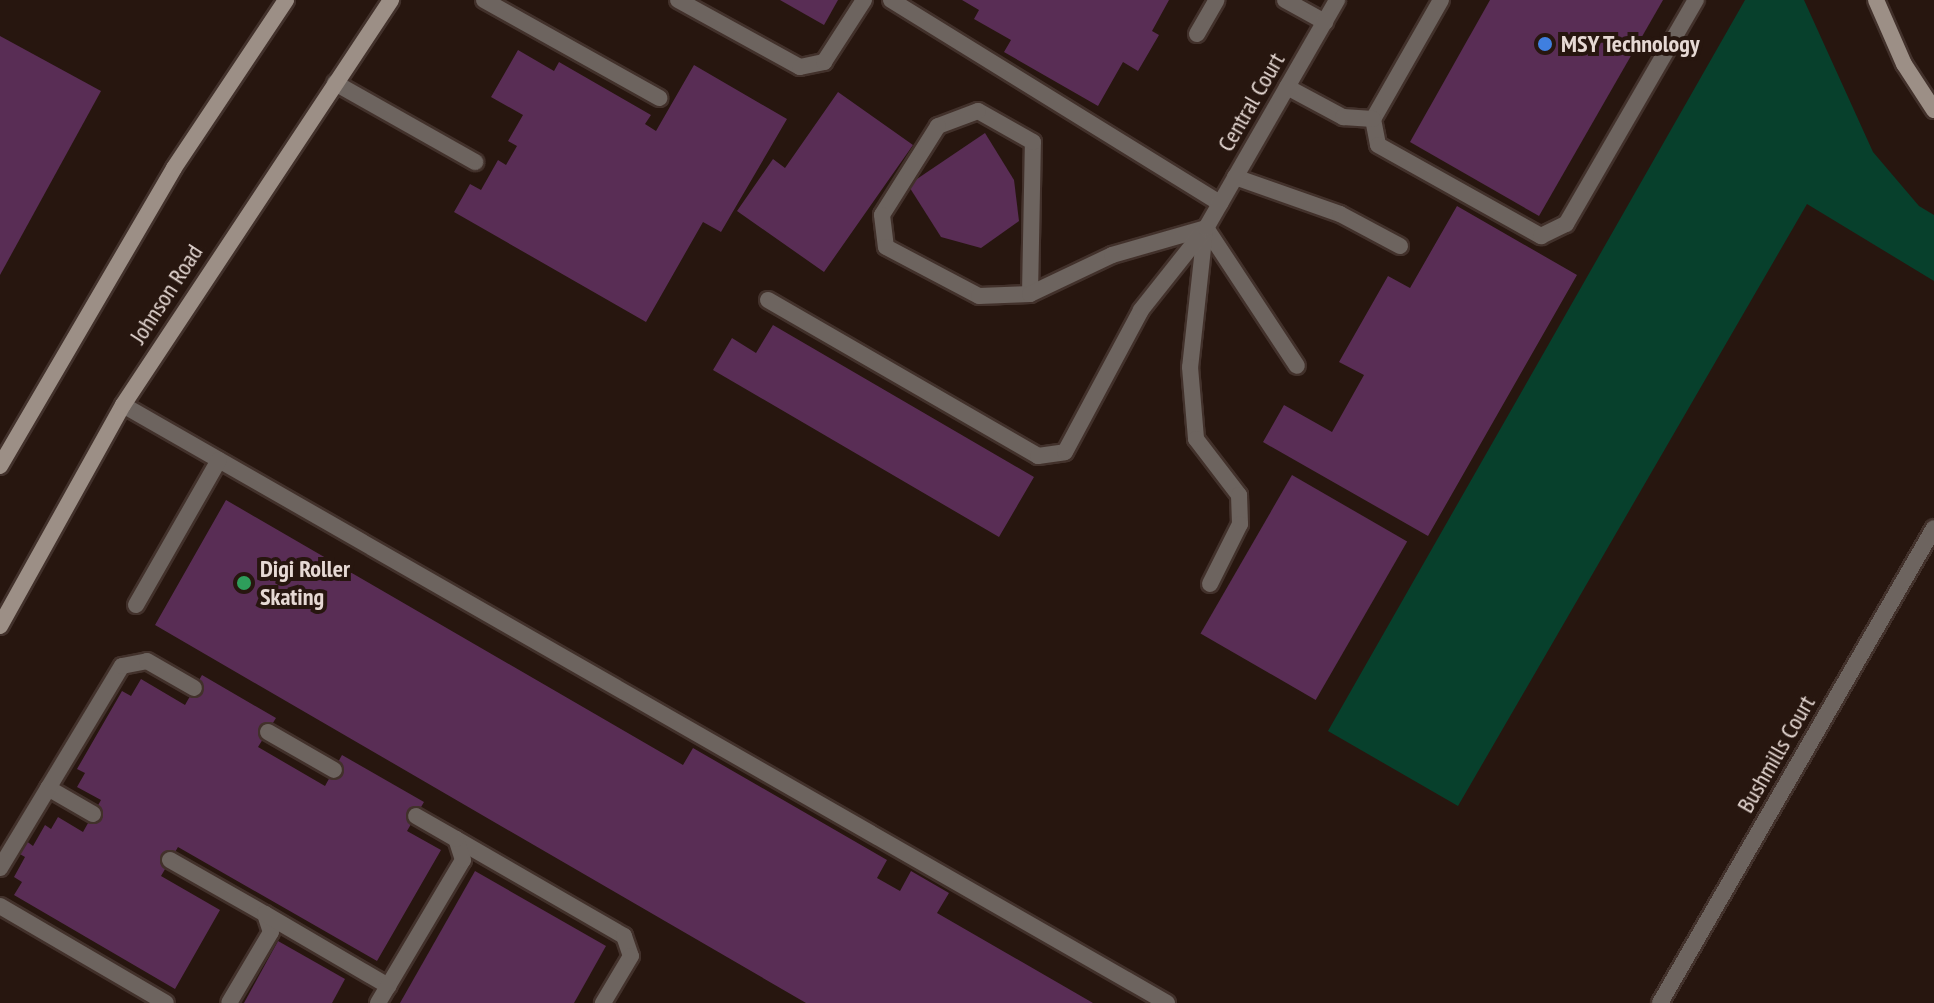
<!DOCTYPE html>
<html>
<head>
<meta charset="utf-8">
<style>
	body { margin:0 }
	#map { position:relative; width:1934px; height:1003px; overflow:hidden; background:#27160f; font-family:"PT Sans Narrow",sans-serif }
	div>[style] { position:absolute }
	.green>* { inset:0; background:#07402c }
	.building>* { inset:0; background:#592d55; transform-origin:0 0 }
	.roads { filter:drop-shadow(2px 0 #42312b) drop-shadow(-2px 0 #42312b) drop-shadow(0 2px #42312b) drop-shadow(0 -2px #42312b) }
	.service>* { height:16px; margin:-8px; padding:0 8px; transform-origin:8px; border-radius:8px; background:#6d645f }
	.minor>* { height:16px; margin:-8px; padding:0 8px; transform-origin:8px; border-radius:8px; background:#6d645f }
	.secondary>* { height:16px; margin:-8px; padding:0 8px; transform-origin:8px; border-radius:8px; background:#9c8f86 }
	.dots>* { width:22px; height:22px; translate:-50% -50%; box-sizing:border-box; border:4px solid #27160f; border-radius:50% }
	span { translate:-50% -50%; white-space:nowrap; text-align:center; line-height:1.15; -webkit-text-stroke:8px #27160f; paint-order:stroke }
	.poi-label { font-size:24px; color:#e6d9d4; font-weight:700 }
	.left { translate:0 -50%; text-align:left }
	.street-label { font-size:24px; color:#e6d9d4 }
</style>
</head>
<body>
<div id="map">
	<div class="green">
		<i style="clip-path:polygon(1745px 0,1804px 0,1873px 152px,1919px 206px,1934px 215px,1934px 281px,1807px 204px,1458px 806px,1328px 731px)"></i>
	</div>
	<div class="building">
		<i style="clip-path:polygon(780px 0,838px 0,824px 25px)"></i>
		<i style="clip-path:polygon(962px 0,1169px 0,1152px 31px,1159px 35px,1138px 71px,1123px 62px,1098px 106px,1004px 52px,1011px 40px,974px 19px,979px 10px)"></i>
		<i style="clip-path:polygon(1490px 0,1663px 0,1539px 216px,1410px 142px)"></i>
		<i style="clip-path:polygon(0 36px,101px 91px,0 275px)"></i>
		<i style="clip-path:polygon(518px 50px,554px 71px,559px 62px,651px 115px,645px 124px,656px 131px,694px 65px,787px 119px,721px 232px,703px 222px,646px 322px,454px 212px,470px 184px,481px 190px,498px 160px,506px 165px,517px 146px,508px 141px,523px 115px,491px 97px)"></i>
		<i style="clip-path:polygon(838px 92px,913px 145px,824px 272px,737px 211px,773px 159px,785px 168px)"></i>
		<i style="clip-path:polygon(985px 133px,1014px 180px,1019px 221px,981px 248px,941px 237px,908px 185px)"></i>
		<i style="clip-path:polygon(1457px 206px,1577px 275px,1428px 536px,1263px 442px,1284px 405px,1332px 432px,1364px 375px,1339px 362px,1388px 276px,1410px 288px)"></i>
		<i style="clip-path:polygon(773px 325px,1034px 477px,999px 537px,713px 370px,732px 338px,756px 353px)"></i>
		<i style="left:1292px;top:475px;width:133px;height:183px;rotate:30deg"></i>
		<i style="clip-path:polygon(226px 500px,683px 765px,693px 748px,887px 860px,877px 878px,900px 891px,911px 871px,949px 893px,937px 913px,1093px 1003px,806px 1003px,155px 625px)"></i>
		<i style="clip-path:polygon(202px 675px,276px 718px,258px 747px,325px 786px,342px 755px,424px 802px,407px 831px,441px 850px,377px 961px,178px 847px,161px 876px,220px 910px,175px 989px,14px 895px,22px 882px,14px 877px,25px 857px,18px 853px,25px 840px,33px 846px,45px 825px,51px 829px,58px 817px,83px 832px,101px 800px,77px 787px,85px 773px,77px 769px,122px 691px,131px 696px,141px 679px,185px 705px)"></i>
		<i style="clip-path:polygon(475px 871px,606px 946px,574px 1003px,400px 1003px)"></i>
		<i style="clip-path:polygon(278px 941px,345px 979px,332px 1003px,244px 1003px)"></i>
	</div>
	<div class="roads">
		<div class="service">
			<i style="left:484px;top:0;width:201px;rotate:29.2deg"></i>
			<i style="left:678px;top:0;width:139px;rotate:28.8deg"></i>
			<i style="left:800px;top:67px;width:25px;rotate:-12deg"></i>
			<i style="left:824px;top:62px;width:74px;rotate:-57.2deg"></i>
			<i style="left:891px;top:0;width:387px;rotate:31.7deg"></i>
			<i style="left:1285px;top:0;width:46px;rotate:28.8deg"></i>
			<i style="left:1441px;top:0;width:137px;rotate:119.7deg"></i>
			<i style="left:1373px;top:119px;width:26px;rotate:79deg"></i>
			<i style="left:1378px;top:145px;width:187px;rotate:29.2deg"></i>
			<i style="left:1541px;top:236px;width:28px;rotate:-26deg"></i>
			<i style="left:1566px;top:224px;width:259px;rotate:-59.9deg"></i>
			<i style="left:1197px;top:34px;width:39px;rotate:-60deg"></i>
			<i style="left:335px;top:83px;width:161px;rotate:29.4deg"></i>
			<i style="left:1287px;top:87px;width:64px;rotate:28.2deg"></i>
			<i style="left:1343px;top:117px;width:30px;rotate:4deg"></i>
			<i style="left:1235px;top:177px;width:111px;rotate:19.4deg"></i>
			<i style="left:1340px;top:214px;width:68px;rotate:28.1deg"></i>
			<i style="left:1206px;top:228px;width:165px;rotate:56.6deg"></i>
			<i style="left:1205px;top:230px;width:138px;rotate:96.2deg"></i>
			<i style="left:1190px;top:367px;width:72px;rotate:85.2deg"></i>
			<i style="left:1196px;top:439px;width:71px;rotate:52.5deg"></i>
			<i style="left:1239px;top:495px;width:29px;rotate:88deg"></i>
			<i style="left:1240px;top:524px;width:67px;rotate:116.6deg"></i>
			<i style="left:1030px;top:294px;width:152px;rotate:-88.9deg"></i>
			<i style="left:1033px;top:142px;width:63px;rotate:-150.6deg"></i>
			<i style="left:978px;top:111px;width:43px;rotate:159.4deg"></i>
			<i style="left:938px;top:126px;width:105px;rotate:122.2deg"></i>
			<i style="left:882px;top:215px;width:32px;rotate:83deg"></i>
			<i style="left:886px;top:247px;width:105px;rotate:27.8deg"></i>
			<i style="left:979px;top:296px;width:51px;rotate:-2.2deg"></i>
			<i style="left:1030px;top:294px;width:91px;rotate:-25.4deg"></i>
			<i style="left:1112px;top:255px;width:98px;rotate:-16deg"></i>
			<i style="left:768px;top:300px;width:312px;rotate:30deg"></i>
			<i style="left:1038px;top:456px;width:27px;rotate:-8deg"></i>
			<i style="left:1065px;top:452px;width:161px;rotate:-61.8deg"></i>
			<i style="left:1141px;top:310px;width:105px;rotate:-51.6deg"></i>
			<i style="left:123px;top:405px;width:1203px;rotate:29.8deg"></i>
			<i style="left:136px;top:605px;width:167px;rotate:-60.2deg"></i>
			<i style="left:268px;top:732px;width:76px;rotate:29.9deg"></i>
			<i style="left:48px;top:788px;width:52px;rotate:30deg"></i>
			<i style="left:456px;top:839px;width:194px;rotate:30deg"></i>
			<i style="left:624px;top:936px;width:21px;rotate:71deg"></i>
			<i style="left:631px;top:956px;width:55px;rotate:120.8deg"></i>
			<i style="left:170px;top:860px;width:109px;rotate:29.6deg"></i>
			<i style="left:265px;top:914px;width:19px;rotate:72deg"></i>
			<i style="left:271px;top:932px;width:82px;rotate:120.6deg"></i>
			<i style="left:0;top:868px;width:236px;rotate:-58.9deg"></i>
			<i style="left:122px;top:666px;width:25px;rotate:-11deg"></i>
			<i style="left:147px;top:661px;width:54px;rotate:29.9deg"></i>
			<i style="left:0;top:906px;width:192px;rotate:30.3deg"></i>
			<i style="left:265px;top:914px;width:143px;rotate:30.3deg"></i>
			<i style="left:378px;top:1003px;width:166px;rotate:-59.3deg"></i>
			<i style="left:463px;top:860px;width:22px;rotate:-108deg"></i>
			<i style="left:456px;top:839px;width:46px;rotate:-150.1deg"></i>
		</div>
		<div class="minor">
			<i style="left:1206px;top:228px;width:263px;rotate:-60.1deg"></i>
			<i style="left:1660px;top:1003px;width:548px;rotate:-60.02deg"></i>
		</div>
		<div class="secondary">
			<i style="left:1876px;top:0;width:70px;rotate:66.4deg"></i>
			<i style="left:1904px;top:64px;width:55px;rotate:56.9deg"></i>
			<i style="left:0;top:466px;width:345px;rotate:-59.7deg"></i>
			<i style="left:174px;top:168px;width:202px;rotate:-56.3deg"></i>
			<i style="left:0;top:626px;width:253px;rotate:-60.9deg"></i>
			<i style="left:123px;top:405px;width:486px;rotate:-56.5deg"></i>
		</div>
	</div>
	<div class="dots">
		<i style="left:1545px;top:44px;background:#3f7fe0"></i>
		<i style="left:244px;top:583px;background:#2e9e5b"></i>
	</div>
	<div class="poi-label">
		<span class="left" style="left:1561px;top:44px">MSY Technology</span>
		<span class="left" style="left:260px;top:583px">Digi Roller<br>Skating</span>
	</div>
	<div class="street-label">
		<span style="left:1251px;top:102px;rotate:-60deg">Central Court</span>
		<span style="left:166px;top:294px;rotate:-57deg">Johnson Road</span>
		<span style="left:1776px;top:754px;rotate:-60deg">Bushmills Court</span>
	</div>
</div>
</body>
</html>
